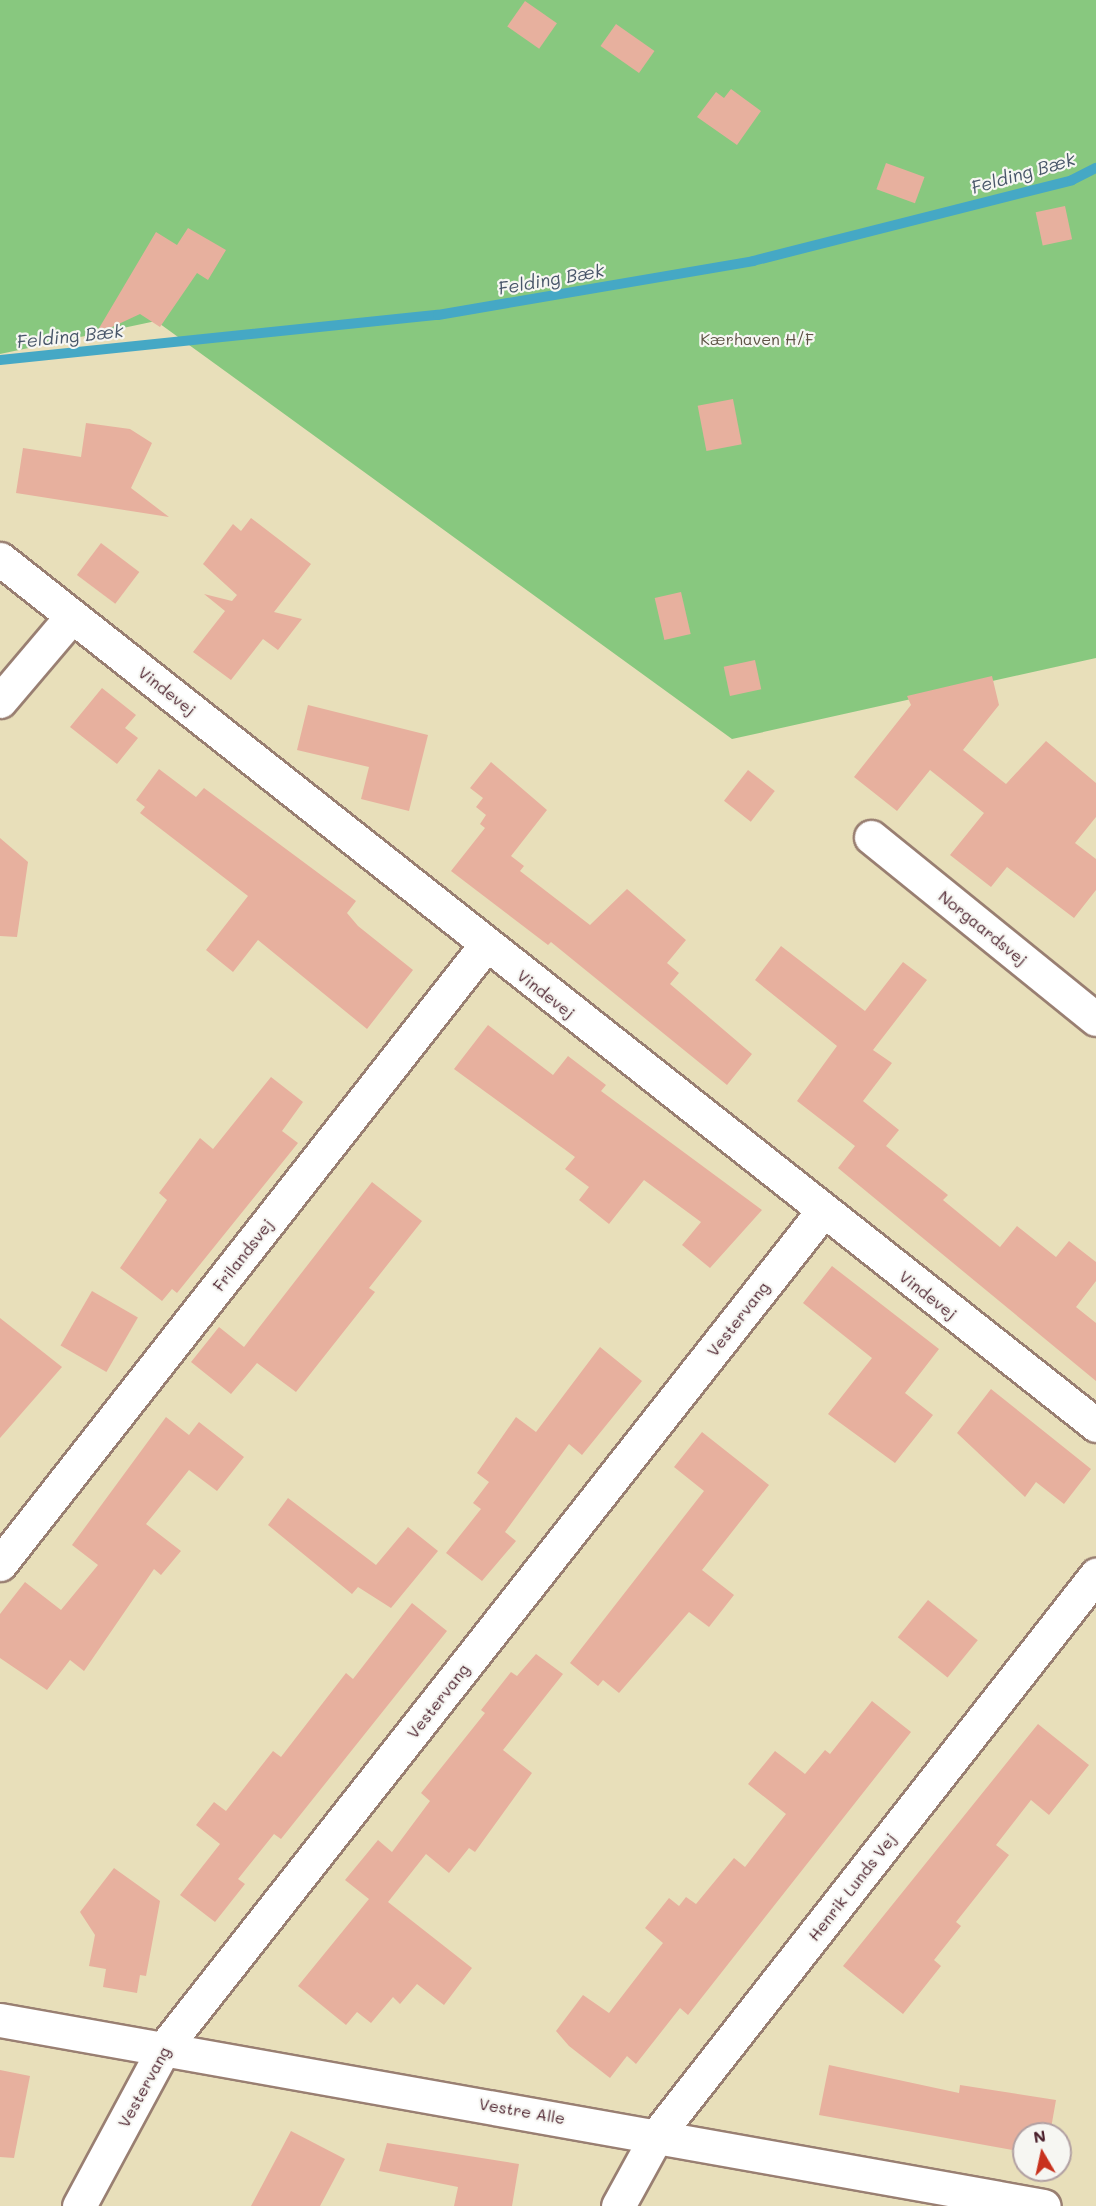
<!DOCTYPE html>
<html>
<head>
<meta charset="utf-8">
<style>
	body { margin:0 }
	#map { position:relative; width:1096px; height:2206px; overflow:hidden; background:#e8dfba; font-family:Mali,sans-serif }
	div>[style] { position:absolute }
	.green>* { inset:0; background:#88c87f }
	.stream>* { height:10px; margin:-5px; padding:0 5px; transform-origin:5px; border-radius:5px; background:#45a8c5 }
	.building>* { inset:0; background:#e7b09e; transform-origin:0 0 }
	.roads { filter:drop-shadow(2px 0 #997f72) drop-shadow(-2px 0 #997f72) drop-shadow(0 2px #997f72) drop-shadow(0 -2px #997f72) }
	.minor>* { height:33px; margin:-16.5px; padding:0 16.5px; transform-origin:16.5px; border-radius:16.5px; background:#fff }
	.tertiary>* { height:33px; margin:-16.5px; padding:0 16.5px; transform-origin:16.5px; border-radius:16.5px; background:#fff }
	span { translate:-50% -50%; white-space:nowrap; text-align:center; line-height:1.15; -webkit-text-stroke:4.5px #f6f6f2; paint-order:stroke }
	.park-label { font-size:16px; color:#5d5244 }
	.street-label { font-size:16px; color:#4a1f2b }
	.water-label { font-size:18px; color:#485669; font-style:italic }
	.north { position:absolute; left:1012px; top:2122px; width:60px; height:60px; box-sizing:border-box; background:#f6f6f2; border:2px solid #b1a0a2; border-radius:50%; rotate:351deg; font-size:16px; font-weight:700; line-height:24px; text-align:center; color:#4a1f2b }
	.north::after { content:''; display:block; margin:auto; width:21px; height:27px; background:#c8321e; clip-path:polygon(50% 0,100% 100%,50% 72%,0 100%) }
</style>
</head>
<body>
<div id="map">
	<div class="green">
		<i style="clip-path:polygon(0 0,1096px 0,1096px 658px,732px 739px,156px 321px,0 354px)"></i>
	</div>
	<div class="stream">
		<i style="left:0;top:360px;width:440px;rotate:-5.9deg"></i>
		<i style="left:438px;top:315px;width:320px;rotate:-9.7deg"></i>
		<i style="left:753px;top:261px;width:329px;rotate:-14.2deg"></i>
		<i style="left:1072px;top:180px;width:27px;rotate:-27deg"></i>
	</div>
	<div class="building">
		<i style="left:525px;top:1px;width:39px;height:31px;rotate:35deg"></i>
		<i style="left:616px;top:24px;width:47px;height:27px;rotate:35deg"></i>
		<i style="clip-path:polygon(731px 89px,761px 111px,737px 145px,697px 117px,716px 92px,724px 98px)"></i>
		<i style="left:886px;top:163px;width:41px;height:28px;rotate:20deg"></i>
		<i style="left:1065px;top:206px;width:34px;height:30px;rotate:78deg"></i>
		<i style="clip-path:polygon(188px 228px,226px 250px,208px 280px,197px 273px,160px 327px,140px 314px,95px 335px,156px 232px,177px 245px)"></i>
		<i style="left:733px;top:399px;width:46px;height:36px;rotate:79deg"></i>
		<i style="clip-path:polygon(86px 423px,130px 429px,152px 443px,131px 488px,169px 517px,16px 493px,23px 448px,81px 457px)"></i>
		<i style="clip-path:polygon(251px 518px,311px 564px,274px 612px,302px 619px,278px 650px,263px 639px,231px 680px,193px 652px,225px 611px,204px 594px,232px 601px,237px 595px,203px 564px,233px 524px,241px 531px)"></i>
		<i style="left:101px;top:543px;width:48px;height:40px;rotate:37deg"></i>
		<i style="left:681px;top:592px;width:43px;height:27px;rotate:77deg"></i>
		<i style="left:755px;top:660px;width:30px;height:32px;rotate:78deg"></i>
		<i style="clip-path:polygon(992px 676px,999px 705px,963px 750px,1006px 784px,1046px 741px,1096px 783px,1096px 817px,1075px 843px,1096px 859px,1096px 890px,1074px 918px,1007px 867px,991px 887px,950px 855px,984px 813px,930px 770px,897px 811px,854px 777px,911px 705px,907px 696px)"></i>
		<i style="clip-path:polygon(102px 688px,136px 715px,125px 728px,138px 738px,117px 764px,70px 727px)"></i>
		<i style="clip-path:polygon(308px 705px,428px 735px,409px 811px,361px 799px,369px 767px,297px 750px)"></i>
		<i style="clip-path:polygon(491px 762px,547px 810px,511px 856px,524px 866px,520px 871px,590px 925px,627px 889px,686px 940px,667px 963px,679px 973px,670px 984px,752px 1054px,727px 1085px,551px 942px,548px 945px,451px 871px,485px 828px,480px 824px,486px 815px,476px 807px,483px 798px,470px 788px)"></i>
		<i style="clip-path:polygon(159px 769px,196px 797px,204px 788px,356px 901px,347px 913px,358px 926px,413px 970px,367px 1029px,258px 940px,233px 972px,206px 950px,248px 896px,140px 813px,145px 807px,136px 800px)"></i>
		<i style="left:748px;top:770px;width:34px;height:39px;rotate:38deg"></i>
		<i style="clip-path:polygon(0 838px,28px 862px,17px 937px,0 936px)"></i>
		<i style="clip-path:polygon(781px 946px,865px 1011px,903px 962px,927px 980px,873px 1050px,892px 1063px,863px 1101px,899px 1130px,886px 1146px,948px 1195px,943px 1200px,1000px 1247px,1017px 1226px,1056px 1257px,1069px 1241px,1096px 1262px,1096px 1281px,1076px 1307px,1096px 1323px,1096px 1381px,838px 1168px,855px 1146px,797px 1101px,837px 1046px,755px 980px)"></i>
		<i style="clip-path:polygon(488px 1025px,553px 1075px,568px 1056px,606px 1085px,601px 1091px,762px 1210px,710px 1268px,682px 1245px,701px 1222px,644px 1180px,609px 1224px,579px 1200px,589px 1187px,565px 1169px,575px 1157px,454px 1069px)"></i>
		<i style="clip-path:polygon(271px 1077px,303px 1102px,282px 1131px,298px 1143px,177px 1293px,172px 1289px,162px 1301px,120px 1268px,167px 1200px,159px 1193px,200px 1138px,213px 1149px)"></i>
		<i style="clip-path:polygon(372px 1182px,422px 1221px,369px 1288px,375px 1292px,296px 1392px,257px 1363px,231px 1394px,191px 1362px,219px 1327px,244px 1347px)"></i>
		<i style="clip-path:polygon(832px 1266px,939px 1349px,905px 1393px,933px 1415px,895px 1463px,828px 1414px,872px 1358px,803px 1303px)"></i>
		<i style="left:92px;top:1291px;width:53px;height:63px;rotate:30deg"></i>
		<i style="clip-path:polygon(0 1318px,62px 1367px,0 1438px)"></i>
		<i style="clip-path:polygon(600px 1347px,642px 1381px,582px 1455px,569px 1444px,505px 1532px,516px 1541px,482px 1581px,446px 1553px,481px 1509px,473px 1503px,489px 1482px,477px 1473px,516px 1417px,536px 1432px)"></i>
		<i style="clip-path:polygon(991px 1389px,1091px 1469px,1064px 1504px,1036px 1482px,1025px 1497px,957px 1433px)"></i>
		<i style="clip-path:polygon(166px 1417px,189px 1435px,199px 1422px,244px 1457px,217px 1491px,189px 1470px,146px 1524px,181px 1551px,161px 1575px,154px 1569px,84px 1671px,70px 1660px,47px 1690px,0 1658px,0 1614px,25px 1582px,61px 1610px,98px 1565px,72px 1545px)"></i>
		<i style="clip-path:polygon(702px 1432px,769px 1485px,702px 1570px,734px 1595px,709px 1627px,689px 1612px,619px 1693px,603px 1680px,598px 1686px,570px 1663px,704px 1491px,674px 1467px)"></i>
		<i style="clip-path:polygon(288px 1498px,376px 1565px,408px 1527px,438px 1551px,391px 1608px,358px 1587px,352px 1594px,268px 1525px)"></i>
		<i style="left:928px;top:1600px;width:64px;height:48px;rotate:39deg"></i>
		<i style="clip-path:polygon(412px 1603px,447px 1631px,281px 1839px,274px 1834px,238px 1879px,245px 1884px,215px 1922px,180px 1895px,220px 1844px,196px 1825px,214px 1802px,226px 1811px,273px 1751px,281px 1757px,346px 1673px,353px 1679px)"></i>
		<i style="clip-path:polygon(536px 1654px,563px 1674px,503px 1750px,532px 1773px,475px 1852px,469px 1848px,449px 1873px,426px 1854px,388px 1902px,472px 1968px,444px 2005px,417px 1984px,400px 2004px,393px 1997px,371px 2023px,357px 2012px,346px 2025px,298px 1986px,369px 1899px,345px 1880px,378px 1840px,392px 1852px,430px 1801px,421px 1793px,485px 1713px,481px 1710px,511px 1672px,517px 1676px)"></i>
		<i style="clip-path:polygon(872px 1701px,911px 1732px,688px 2015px,680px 2008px,636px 2064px,627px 2056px,610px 2078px,569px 2046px,556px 2031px,583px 1995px,609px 2013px,663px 1943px,645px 1928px,669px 1898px,679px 1906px,686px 1897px,696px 1904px,734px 1858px,745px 1867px,786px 1814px,748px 1784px,775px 1751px,805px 1774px,825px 1750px,830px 1754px)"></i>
		<i style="clip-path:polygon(1038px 1724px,1089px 1765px,1049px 1815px,1031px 1800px,996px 1845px,1009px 1855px,956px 1922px,961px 1926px,934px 1960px,941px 1966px,903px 2014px,843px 1966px)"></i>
		<i style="clip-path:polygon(114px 1868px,160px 1901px,146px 1976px,140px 1975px,137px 1993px,103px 1987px,106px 1969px,89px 1966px,95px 1935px,80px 1912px)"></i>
		<i style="clip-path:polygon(829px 2065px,959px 2093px,960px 2085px,1056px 2100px,1050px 2134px,1024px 2134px,1024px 2152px,819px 2115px)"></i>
		<i style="clip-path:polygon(0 2070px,30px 2076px,14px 2158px,0 2157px)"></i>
		<i style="clip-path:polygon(291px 2131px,345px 2159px,320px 2206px,251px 2206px)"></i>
		<i style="clip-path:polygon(387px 2143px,519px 2164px,512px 2206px,454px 2206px,458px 2187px,379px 2171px)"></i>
	</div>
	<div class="roads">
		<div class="minor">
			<i style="left:0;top:701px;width:111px;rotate:-49.7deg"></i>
			<i style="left:871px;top:837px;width:289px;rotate:39deg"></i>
			<i style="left:0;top:1564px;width:786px;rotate:-51.88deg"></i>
			<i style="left:0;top:2020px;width:1060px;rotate:10.1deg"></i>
			<i style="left:79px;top:2206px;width:179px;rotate:-61.7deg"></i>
			<i style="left:164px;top:2048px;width:1064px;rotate:-51.79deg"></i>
			<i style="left:618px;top:2206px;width:81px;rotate:-61.2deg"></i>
			<i style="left:657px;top:2135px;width:712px;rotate:-51.91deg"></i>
		</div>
		<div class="tertiary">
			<i style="left:0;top:559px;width:1397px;rotate:38.31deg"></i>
		</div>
	</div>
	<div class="park-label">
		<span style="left:757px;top:339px">Kærhaven H/F</span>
	</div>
	<div class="street-label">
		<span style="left:167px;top:691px;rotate:38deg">Vindevej</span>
		<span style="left:983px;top:928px;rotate:39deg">Norgaardsvej</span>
		<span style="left:546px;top:994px;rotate:38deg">Vindevej</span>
		<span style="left:243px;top:1255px;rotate:-52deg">Frilandsvej</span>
		<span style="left:928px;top:1295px;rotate:38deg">Vindevej</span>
		<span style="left:738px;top:1319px;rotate:-52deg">Vestervang</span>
		<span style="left:438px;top:1701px;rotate:-52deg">Vestervang</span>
		<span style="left:852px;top:1887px;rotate:-52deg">Henrik Lunds Vej</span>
		<span style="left:144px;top:2087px;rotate:-61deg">Vestervang</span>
		<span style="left:522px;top:2111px;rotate:10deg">Vestre Alle</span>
	</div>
	<div class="water-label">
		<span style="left:1023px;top:173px;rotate:-16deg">Felding Bæk</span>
		<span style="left:551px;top:279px;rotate:-10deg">Felding Bæk</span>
		<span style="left:70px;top:336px;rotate:-6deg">Felding Bæk</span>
	</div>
	<div class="north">N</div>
</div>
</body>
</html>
